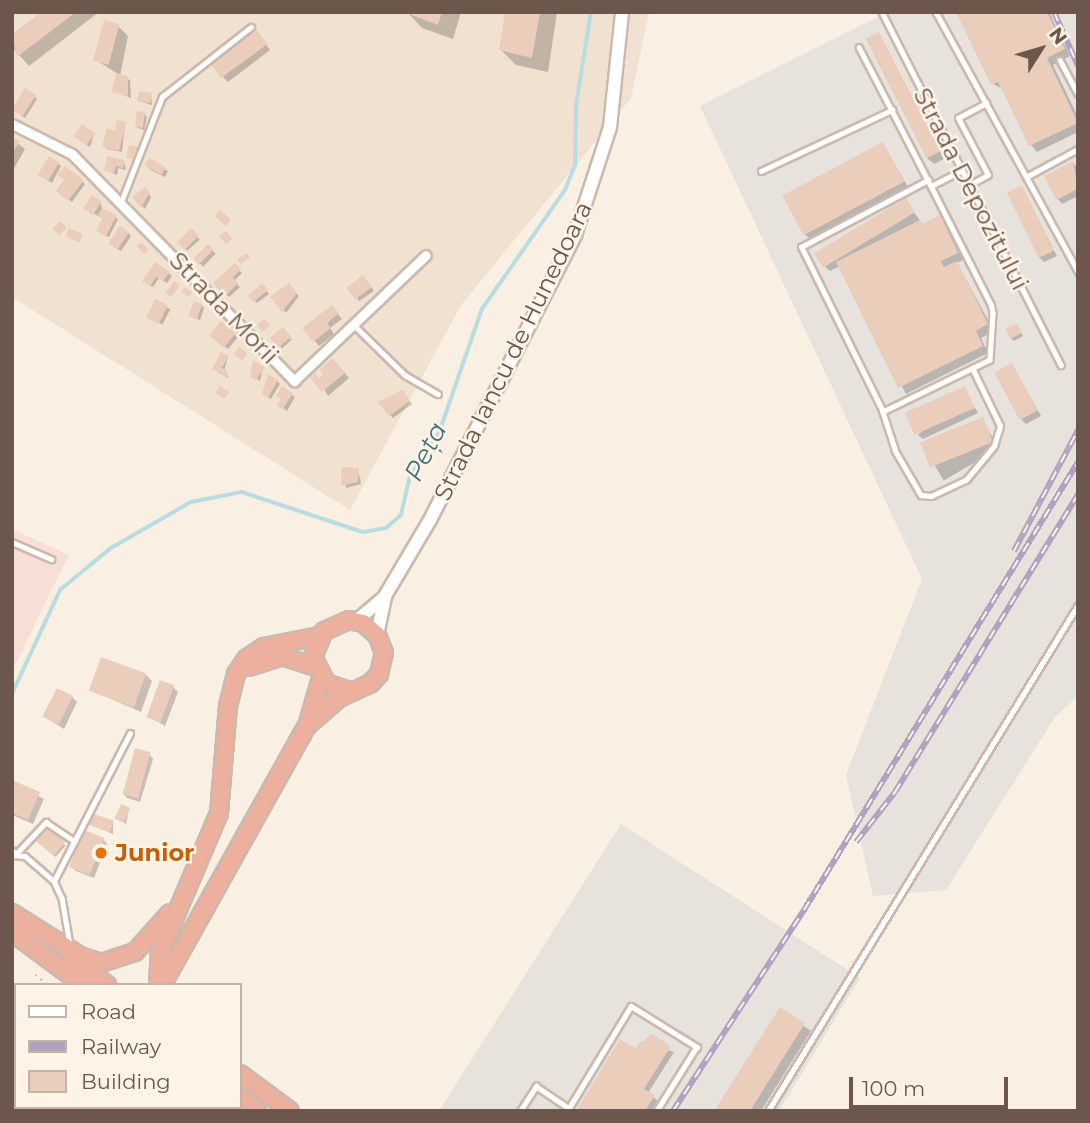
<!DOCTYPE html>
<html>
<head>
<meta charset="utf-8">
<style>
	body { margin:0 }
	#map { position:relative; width:1090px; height:1123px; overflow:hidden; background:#f9efe2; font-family:Montserrat,sans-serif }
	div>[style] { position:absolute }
	.residential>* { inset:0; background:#f0e1d1 }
	.commercial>* { inset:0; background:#f8dfd6 }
	.industrial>* { inset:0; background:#e8e2dc }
	.shadow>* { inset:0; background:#0003; transform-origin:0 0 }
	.stream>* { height:3.5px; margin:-1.75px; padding:0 1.75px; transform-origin:1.75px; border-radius:1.75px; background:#b9dce0 }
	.building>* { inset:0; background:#ebcdbc; transform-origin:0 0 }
	.path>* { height:2px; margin-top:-1px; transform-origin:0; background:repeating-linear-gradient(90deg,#cfb1a0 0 2px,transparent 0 7px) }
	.roads { filter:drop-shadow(2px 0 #cab9ad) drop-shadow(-2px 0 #cab9ad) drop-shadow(0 2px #cab9ad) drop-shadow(0 -2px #cab9ad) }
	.lane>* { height:4.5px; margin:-2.25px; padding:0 2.25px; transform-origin:2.25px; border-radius:2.25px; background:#fff }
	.street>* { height:9px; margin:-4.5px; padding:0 4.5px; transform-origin:4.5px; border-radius:4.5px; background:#fff }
	.secondary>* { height:12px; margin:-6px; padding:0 6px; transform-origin:6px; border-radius:6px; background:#fff }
	.highway>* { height:16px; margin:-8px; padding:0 8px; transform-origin:8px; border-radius:8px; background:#edb09f }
	.rail>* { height:6px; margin-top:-3px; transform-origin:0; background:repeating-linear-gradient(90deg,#fdf3e7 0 10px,#b1a2c0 0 20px); box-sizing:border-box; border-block:2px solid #b1a2c0 }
	.dots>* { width:19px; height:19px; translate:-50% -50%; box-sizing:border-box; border:4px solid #fdf3e7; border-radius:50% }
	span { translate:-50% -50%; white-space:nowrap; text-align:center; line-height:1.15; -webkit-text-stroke:5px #fdf3e7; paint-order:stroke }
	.street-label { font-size:24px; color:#6d564b }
	.food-label { font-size:24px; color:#c56008; font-weight:700 }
	.left { translate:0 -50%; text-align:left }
	.water-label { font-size:26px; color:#457278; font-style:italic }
	.frame { position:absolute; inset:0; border:14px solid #6d564b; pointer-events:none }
	.legend { position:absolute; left:14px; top:983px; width:228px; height:126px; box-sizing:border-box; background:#fdf3e7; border:2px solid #c3b4a9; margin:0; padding:9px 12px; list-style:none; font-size:21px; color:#6d564b }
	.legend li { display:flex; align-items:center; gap:14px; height:35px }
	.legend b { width:35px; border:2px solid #c3b4a9 }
	.north { position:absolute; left:1006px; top:14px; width:70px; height:70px; -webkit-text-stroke:5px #fdf3e7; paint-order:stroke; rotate:53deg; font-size:19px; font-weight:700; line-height:28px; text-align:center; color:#6d564b }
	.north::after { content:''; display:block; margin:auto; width:24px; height:32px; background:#6d564b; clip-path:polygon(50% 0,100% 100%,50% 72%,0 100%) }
	.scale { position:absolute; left:849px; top:1077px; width:159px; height:32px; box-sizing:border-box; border:4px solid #6d564b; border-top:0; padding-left:9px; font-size:21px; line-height:24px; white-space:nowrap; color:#6d564b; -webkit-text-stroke:5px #fdf3e7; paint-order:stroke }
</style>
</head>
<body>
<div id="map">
	<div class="residential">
		<i style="clip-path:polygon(12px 12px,649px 12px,631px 98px,461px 305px,350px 510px,12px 297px)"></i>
	</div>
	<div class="commercial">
		<i style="clip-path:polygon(12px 529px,69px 555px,12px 671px)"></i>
	</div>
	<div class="industrial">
		<i style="clip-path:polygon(888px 12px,1078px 12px,1078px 696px,1055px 717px,946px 890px,873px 896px,846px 775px,922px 579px,700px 106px)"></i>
		<i style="clip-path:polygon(621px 824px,860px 978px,779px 1111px,439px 1111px)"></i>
	</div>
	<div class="shadow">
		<i style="clip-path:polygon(44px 12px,99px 12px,29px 66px,12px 47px,12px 36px)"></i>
		<i style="clip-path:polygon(407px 12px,461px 12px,453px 39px,422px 28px)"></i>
		<i style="clip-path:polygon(507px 12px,557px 12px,548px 72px,516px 65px,501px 50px)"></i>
		<i style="clip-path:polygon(958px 12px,1049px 12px,1070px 56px,1053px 65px,1078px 117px,1078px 132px,1037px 152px,1031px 145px,1003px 89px,993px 84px)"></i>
		<i style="clip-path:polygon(118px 26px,128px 36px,120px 76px,130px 80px,131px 98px,114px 91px,118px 74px,96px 60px)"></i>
		<i style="clip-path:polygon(879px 34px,944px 159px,934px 164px,927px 158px)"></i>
		<i style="clip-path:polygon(260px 36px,270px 50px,228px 82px,223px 77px)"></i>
		<i style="clip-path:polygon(151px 94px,152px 105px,139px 101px)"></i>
		<i style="clip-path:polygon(35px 96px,37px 99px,25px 118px,17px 112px)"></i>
		<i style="clip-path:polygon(144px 114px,147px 117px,144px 130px,136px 127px)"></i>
		<i style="clip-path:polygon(125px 123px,122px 152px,107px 149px,104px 146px)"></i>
		<i style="clip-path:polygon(94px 134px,90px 147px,78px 139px)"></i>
		<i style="clip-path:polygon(12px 139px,25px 149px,12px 172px)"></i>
		<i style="clip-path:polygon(883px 144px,909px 189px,811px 240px,804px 233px)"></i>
		<i style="clip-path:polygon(49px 158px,61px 166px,52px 183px,40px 175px)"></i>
		<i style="clip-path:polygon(150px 160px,168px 171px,165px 177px,149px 169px)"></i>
		<i style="clip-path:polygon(124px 162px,126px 170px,118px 168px,117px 175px,106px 170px)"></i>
		<i style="clip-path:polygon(1073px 163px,1078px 168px,1078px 196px,1062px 204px,1058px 199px)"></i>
		<i style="clip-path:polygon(83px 182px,85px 184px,72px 202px,61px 194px)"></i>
		<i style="clip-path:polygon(1022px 187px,1057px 256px,1044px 262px,1039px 257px)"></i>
		<i style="clip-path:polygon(144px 189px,151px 197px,145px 209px,134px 198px)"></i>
		<i style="clip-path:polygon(906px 201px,923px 225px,939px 217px,946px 224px,963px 260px,957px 263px,994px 331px,981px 338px,988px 353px,906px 394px,840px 266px,830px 271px,823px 265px)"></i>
		<i style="clip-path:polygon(101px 203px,102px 209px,118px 219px,109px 237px,101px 234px,105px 219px,88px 211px)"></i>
		<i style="left:191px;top:230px;width:13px;height:17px;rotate:48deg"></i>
		<i style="clip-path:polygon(128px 233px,131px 236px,121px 251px,114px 247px)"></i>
		<i style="left:208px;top:246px;width:11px;height:18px;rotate:45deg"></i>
		<i style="clip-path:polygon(156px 264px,172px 276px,167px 283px,159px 278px,153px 287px,147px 284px)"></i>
		<i style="clip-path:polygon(234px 265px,242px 273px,234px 281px,240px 287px,229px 297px,215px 283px)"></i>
		<i style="clip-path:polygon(366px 280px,374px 291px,359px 301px,357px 299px)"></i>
		<i style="clip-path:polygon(289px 285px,299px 296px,286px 313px,273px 298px)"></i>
		<i style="clip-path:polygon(264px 288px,269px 294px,257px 303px,249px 295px)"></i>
		<i style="left:156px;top:302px;width:16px;height:17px;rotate:27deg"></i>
		<i style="clip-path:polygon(201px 305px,204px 308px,200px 320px,191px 316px)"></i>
		<i style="clip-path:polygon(336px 312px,342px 319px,330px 328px,334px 334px,319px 346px,305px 329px)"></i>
		<i style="clip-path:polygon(222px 324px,238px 337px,228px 349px,215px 339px)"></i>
		<i style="clip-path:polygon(1019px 328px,1023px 336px,1014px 341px,1011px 338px)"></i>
		<i style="left:283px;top:330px;width:13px;height:13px;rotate:48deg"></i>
		<i style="clip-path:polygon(228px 357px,224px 371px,229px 378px,217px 372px)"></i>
		<i style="clip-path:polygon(338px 365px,349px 378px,328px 396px,319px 380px)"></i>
		<i style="clip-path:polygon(1012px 365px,1041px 416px,1026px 424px,1021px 419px)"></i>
		<i style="clip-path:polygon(263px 368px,260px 381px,252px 376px)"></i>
		<i style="clip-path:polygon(277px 381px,280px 384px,271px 399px,267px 397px)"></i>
		<i style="clip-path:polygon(283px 389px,295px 397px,287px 411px,279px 405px)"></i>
		<i style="clip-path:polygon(964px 389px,978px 413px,923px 439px,918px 435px)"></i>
		<i style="clip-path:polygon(405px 395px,412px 404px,393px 418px,390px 415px)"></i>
		<i style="left:982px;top:419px;width:34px;height:64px;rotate:60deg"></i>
		<i style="clip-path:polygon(344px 469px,358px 470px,361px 484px,346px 488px)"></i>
		<i style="clip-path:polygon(145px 674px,152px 681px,141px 712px,91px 690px)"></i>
		<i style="clip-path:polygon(173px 687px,178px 692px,165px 726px,148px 716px)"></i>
		<i style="clip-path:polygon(72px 697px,77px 702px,64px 729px,45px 717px)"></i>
		<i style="clip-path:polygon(149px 754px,153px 759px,140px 802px,127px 798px,123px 793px)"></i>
		<i style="clip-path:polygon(12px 782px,44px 799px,33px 824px,12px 815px)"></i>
		<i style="clip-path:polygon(129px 809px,126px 824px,116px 818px)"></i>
		<i style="clip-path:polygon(113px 822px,113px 834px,89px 824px)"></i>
		<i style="left:47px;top:829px;width:25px;height:15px;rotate:42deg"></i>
		<i style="clip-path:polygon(103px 839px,107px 844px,94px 878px,76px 871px,71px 867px)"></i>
		<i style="clip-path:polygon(780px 1009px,811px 1031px,761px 1111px,716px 1111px)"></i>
		<i style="clip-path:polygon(641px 1042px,674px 1052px,648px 1093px,658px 1101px,652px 1111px,579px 1111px)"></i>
		<i style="clip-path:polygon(15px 1047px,16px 1048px,16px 1082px,12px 1080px)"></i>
	</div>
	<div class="stream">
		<i style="left:12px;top:694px;width:115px;rotate:-65.2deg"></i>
		<i style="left:60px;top:590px;width:66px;rotate:-39.5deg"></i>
		<i style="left:111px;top:548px;width:92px;rotate:-29.9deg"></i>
		<i style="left:191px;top:502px;width:52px;rotate:-11.1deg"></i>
		<i style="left:242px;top:492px;width:127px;rotate:18.3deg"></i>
		<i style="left:363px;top:532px;width:23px;rotate:-10deg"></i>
		<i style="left:386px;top:528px;width:20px;rotate:-41deg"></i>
		<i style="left:401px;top:515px;width:39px;rotate:-77deg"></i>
		<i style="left:410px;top:477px;width:53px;rotate:-56.6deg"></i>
		<i style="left:439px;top:433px;width:131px;rotate:-70.9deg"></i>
		<i style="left:482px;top:309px;width:145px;rotate:-55.1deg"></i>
		<i style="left:565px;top:190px;width:27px;rotate:-68deg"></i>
		<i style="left:575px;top:165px;width:60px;rotate:-89deg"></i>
		<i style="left:576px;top:105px;width:94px;rotate:-80.8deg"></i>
	</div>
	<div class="building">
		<i style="clip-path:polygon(41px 12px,76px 12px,17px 57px,12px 34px)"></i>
		<i style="clip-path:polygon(404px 12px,442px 12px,438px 25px)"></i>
		<i style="clip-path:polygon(505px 12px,540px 12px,532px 58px,499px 50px)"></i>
		<i style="clip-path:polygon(956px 12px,1047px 12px,1065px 49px,1047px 58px,1078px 123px,1029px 146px,998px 82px,991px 85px)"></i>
		<i style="left:104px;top:20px;width:16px;height:42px;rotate:15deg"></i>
		<i style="left:256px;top:29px;width:19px;height:57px;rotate:54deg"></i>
		<i style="left:879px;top:32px;width:134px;height:15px;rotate:63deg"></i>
		<i style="clip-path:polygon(116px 73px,128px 76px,128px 96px,112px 92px)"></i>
		<i style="left:25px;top:88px;width:13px;height:25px;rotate:32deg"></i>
		<i style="left:139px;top:91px;width:13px;height:10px;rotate:9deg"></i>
		<i style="left:137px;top:111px;width:8px;height:16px;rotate:7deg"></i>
		<i style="clip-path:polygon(117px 120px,126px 122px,119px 151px,102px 147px,107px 128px,115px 130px)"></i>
		<i style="left:82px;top:124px;width:16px;height:15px;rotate:35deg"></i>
		<i style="clip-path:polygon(12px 137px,20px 141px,12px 154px)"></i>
		<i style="left:883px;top:142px;width:45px;height:114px;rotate:62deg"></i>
		<i style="left:129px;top:145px;width:10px;height:13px;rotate:11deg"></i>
		<i style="left:49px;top:156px;width:12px;height:22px;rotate:31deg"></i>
		<i style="clip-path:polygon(107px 156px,125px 160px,123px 168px,116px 166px,114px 173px,104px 170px)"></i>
		<i style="left:149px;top:158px;width:19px;height:9px;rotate:28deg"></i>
		<i style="clip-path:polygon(1073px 161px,1078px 189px,1056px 200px,1044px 176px)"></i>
		<i style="clip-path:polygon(65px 166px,84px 180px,68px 201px,56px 191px,64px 180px,57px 175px)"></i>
		<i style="left:1022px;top:185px;width:73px;height:17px;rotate:64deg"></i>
		<i style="clip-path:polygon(145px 187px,150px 192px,141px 208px,132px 197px)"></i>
		<i style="left:92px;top:195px;width:12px;height:16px;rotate:35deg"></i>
		<i style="left:906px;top:198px;width:17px;height:107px;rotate:59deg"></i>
		<i style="clip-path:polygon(102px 208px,117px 215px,106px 236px,96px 231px,103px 218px,98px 215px)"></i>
		<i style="left:220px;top:210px;width:15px;height:8px;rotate:42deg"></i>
		<i style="clip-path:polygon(940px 215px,958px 253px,941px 261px,944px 267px,957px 261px,988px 324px,976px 331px,983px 346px,898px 388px,836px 262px,920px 220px,922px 224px)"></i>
		<i style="left:60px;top:221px;width:9px;height:11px;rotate:41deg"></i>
		<i style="left:120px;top:226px;width:11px;height:21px;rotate:34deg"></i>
		<i style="left:69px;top:228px;width:15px;height:9px;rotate:23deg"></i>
		<i style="left:191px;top:228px;width:11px;height:20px;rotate:45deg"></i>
		<i style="clip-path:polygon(226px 231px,232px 239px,226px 244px,219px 236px)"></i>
		<i style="left:141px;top:242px;width:11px;height:6px;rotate:45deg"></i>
		<i style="left:208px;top:244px;width:8px;height:21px;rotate:45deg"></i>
		<i style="clip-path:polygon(246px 253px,250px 257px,241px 264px,237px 259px)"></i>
		<i style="clip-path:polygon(155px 262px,170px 272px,163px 281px,156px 277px,150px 286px,142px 281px)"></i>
		<i style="clip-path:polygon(235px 263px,241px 269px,233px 277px,238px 283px,225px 296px,213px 283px)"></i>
		<i style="left:363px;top:275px;width:15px;height:21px;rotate:53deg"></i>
		<i style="left:174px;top:281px;width:7px;height:15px;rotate:34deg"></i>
		<i style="left:262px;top:283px;width:9px;height:19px;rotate:49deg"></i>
		<i style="clip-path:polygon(289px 283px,297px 293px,282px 312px,270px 297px)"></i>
		<i style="left:185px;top:287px;width:9px;height:6px;rotate:36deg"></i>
		<i style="left:155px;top:299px;width:14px;height:21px;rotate:25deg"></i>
		<i style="left:194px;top:301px;width:9px;height:16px;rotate:21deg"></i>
		<i style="clip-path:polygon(332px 305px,339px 313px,327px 323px,331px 328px,313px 342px,302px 328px)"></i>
		<i style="clip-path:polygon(264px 319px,270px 325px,262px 332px,257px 325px)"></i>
		<i style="left:221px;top:321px;width:19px;height:19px;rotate:39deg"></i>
		<i style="left:1017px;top:323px;width:11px;height:13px;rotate:63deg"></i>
		<i style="left:283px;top:327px;width:13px;height:17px;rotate:51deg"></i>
		<i style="left:239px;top:347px;width:11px;height:9px;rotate:38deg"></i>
		<i style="clip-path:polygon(221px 352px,229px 356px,222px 368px,228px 371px,226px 377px,212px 369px)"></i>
		<i style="clip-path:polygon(333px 358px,345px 373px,322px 392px,310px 378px,315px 373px,319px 378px,323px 375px,319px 370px)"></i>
		<i style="clip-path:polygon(253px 360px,265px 367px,256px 380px,250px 377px)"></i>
		<i style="left:1012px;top:363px;width:54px;height:20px;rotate:62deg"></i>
		<i style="clip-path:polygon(268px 374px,278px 380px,268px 398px,262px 394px)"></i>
		<i style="left:220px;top:386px;width:11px;height:8px;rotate:34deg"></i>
		<i style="clip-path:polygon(282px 386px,293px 393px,283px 409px,277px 406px,281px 399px,276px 396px)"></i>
		<i style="left:965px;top:386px;width:24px;height:66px;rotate:66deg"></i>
		<i style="clip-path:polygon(403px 390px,410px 401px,389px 416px,378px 402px)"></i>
		<i style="left:983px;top:417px;width:27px;height:68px;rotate:68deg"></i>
		<i style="clip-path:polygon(342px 467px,359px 468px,358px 482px,341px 486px)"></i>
		<i style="left:101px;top:657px;width:48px;height:36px;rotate:20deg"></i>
		<i style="left:160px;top:680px;width:15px;height:40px;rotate:20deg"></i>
		<i style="left:57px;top:688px;width:18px;height:32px;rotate:27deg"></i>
		<i style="left:135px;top:748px;width:16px;height:48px;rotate:15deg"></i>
		<i style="clip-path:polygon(12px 780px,40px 792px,28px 820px,12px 813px)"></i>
		<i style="left:121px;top:804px;width:10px;height:16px;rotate:24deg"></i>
		<i style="left:91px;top:813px;width:24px;height:12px;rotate:19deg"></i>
		<i style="left:46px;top:826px;width:25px;height:18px;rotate:40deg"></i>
		<i style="left:84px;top:830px;width:22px;height:40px;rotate:22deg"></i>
		<i style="clip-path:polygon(780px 1007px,805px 1023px,750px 1111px,714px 1111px)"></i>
		<i style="clip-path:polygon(652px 1034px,671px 1046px,644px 1089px,655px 1095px,645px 1111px,576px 1111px,620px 1039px,635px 1048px)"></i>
		<i style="clip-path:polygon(16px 1042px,16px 1079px,12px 1077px)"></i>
	</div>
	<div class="path">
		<i style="left:35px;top:975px;width:17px;rotate:36deg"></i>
	</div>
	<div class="roads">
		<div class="lane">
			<i style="left:882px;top:12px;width:396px;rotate:63.1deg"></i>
			<i style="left:936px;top:12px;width:104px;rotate:61.2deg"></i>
			<i style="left:859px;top:47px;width:150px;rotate:62.6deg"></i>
			<i style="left:928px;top:180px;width:139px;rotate:63.1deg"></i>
			<i style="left:991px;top:304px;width:9px;rotate:77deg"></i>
			<i style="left:993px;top:313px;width:47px;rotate:93.7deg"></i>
			<i style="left:990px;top:360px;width:119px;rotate:154.1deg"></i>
			<i style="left:883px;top:412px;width:184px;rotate:-116.4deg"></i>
			<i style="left:801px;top:247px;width:144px;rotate:-27.8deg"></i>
			<i style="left:1060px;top:60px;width:38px;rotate:62deg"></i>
			<i style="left:761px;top:171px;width:145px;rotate:-25deg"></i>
			<i style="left:1026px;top:177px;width:59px;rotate:-28.3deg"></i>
			<i style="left:969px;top:185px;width:21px;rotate:-28deg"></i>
			<i style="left:988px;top:175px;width:64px;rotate:-117.8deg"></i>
			<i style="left:958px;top:118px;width:32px;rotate:-28deg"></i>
			<i style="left:986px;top:103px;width:192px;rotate:61.3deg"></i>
			<i style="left:931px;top:186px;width:35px;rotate:-27deg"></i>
			<i style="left:121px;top:202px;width:113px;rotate:-68.7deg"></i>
			<i style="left:162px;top:97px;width:113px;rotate:-38.2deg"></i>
			<i style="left:353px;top:324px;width:73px;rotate:44.4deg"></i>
			<i style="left:405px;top:375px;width:38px;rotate:30deg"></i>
			<i style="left:883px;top:412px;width:40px;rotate:72deg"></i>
			<i style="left:895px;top:450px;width:52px;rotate:60deg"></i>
			<i style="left:921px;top:495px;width:10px;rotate:6deg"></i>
			<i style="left:931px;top:496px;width:38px;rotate:-25deg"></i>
			<i style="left:966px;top:480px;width:44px;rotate:-50.5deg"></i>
			<i style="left:994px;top:446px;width:21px;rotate:-73deg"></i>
			<i style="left:1000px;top:426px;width:64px;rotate:-115.8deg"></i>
			<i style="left:12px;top:542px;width:43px;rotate:23.6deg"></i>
			<i style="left:12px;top:850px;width:6px;rotate:45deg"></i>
			<i style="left:16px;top:854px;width:44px;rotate:-46.8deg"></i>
			<i style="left:46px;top:822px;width:34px;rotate:34deg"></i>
			<i style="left:12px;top:855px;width:13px;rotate:4deg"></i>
			<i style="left:25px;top:856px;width:38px;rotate:41deg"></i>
			<i style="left:54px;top:881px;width:19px;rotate:65deg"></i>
			<i style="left:62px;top:898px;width:48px;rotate:80.3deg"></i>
			<i style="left:54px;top:881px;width:166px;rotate:-62.8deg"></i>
			<i style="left:520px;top:1111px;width:30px;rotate:-57deg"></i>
			<i style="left:536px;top:1086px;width:40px;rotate:34deg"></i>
			<i style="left:569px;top:1108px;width:119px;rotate:-58.7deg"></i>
			<i style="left:631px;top:1006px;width:78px;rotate:31.8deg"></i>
			<i style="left:697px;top:1047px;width:75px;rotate:122deg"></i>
			<i style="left:768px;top:1111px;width:593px;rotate:-58.51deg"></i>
		</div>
		<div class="street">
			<i style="left:12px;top:124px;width:67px;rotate:26.6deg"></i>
			<i style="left:72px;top:154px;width:318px;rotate:45.6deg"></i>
			<i style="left:294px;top:381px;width:182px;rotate:-43.7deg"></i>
		</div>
		<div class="secondary">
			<i style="left:356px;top:621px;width:35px;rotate:-40deg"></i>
			<i style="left:377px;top:635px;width:40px;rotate:-78deg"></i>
			<i style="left:385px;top:596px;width:88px;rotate:-59.4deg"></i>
			<i style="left:430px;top:520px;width:320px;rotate:-63deg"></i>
			<i style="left:575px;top:235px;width:114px;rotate:-72deg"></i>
			<i style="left:610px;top:127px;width:116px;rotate:-84deg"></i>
		</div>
		<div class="highway">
			<i style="left:249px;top:667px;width:35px;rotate:-18deg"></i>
			<i style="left:282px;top:656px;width:35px;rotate:18deg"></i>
			<i style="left:308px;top:723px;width:47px;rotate:-73.9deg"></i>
			<i style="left:12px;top:913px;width:80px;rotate:32.3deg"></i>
			<i style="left:80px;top:956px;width:22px;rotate:18deg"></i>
			<i style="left:101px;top:963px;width:36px;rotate:-18deg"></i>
			<i style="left:135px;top:952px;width:52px;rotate:-48.1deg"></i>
			<i style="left:12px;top:932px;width:89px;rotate:36.7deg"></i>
			<i style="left:72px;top:959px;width:44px;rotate:36.6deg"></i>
			<i style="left:158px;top:985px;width:33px;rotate:-87deg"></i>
			<i style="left:160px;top:952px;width:151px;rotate:-67deg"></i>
			<i style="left:219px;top:813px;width:107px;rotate:-85.2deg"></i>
			<i style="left:228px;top:706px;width:33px;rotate:-76deg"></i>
			<i style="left:236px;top:674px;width:18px;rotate:-56deg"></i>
			<i style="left:246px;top:659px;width:22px;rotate:-34deg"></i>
			<i style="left:264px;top:647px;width:56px;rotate:-11.3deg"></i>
			<i style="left:162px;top:985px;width:297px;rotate:-60.8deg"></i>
			<i style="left:307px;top:726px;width:43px;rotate:-41.2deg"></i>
			<i style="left:339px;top:698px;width:35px;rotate:-25deg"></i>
			<i style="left:371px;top:683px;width:12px;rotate:-48deg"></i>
			<i style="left:379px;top:674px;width:22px;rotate:-77deg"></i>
			<i style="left:384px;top:653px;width:19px;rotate:-111deg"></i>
			<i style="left:377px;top:635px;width:18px;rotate:-139deg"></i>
			<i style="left:363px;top:623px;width:14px;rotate:-168deg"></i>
			<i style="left:349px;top:620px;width:27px;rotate:156deg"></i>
			<i style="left:324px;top:631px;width:28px;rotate:113deg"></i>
			<i style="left:313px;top:657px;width:29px;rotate:63deg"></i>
			<i style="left:326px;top:683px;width:24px;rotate:19deg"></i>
			<i style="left:240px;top:1074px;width:62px;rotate:36.5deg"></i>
			<i style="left:240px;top:1098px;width:21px;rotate:37deg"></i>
			<i style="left:84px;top:1111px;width:4px;rotate:-63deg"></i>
			<i style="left:110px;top:1111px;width:4px;rotate:-63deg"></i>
		</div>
	</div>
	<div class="rail">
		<i style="left:1054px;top:12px;width:59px;rotate:66deg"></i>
		<i style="left:1014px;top:551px;width:137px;rotate:-62.1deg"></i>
		<i style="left:856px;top:842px;width:63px;rotate:-52deg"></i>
		<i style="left:895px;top:792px;width:350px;rotate:-58.4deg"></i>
		<i style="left:673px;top:1111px;width:240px;rotate:-56.9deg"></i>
		<i style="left:804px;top:910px;width:525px;rotate:-58.55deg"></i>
	</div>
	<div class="dots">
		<i style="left:101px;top:853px;background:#e8710a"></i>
	</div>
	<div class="street-label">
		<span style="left:971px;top:189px;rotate:63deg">Strada Depozitului</span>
		<span style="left:224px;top:308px;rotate:46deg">Strada Morii</span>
		<span style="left:513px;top:351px;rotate:-64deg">Strada Iancu de Hunedoara</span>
	</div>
	<div class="food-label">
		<span class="left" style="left:115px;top:853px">Junior</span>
	</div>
	<div class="water-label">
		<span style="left:426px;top:452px;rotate:-63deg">Peța</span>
	</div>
	<div class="frame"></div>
	<ul class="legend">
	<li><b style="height:9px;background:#fff"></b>Road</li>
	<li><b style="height:9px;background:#b1a2c0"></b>Railway</li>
	<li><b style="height:19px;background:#ebcdbc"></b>Building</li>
	</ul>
	<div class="north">N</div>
	<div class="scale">100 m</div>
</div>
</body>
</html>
